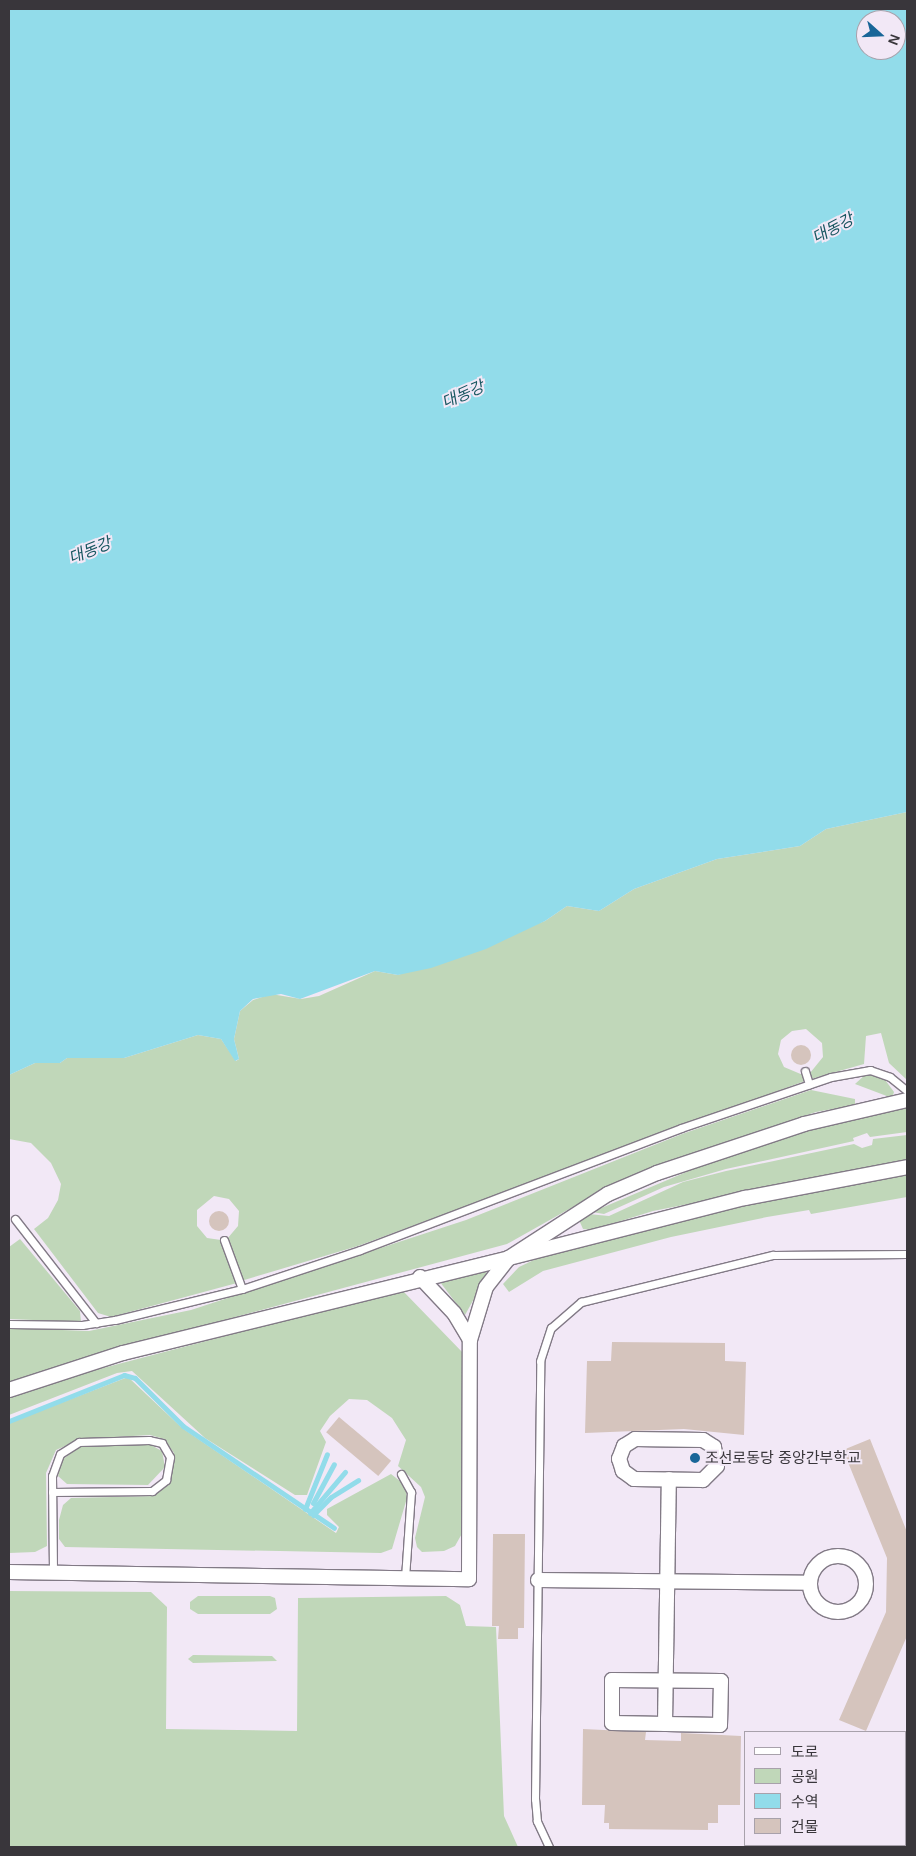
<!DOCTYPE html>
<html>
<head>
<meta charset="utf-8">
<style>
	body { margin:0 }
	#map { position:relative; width:916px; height:1856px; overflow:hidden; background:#f2e8f6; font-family:Helvetica,"Noto Sans KR",sans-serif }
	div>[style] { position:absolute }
	.green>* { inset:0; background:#c0d7b9 }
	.water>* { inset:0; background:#92dcea }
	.stream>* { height:5px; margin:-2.5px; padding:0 2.5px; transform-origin:2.5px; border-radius:2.5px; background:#92dcea }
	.building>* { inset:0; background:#d5c4bd; transform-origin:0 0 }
	.round { border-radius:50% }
	.roads { filter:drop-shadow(1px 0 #827a86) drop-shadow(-1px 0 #827a86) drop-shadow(0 1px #827a86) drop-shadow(0 -1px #827a86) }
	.lane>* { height:7px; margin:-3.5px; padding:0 3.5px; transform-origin:3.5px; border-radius:3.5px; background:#fff }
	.street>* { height:14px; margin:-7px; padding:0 7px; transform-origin:7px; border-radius:7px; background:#fff }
	.street>.ring { margin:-7px; padding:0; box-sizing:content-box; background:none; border:14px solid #fff; border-radius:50% }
	.dots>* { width:14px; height:14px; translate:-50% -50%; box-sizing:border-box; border:2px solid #f2e8f6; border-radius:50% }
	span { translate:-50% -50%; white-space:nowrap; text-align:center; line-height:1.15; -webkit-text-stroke:4px #f2e8f6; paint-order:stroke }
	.poi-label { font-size:15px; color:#39363b }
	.left { translate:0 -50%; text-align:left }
	.water-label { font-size:16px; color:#195761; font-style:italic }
	.frame { position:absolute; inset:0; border:10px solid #39363b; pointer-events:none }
	.legend { position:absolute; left:744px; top:1731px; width:162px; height:115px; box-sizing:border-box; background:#f2e8f6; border:1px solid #a8a1ab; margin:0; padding:6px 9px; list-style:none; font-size:15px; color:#39363b }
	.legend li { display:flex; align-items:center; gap:10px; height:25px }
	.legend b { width:25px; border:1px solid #a8a1ab }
	.north { position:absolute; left:856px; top:10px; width:50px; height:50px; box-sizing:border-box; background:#f2e8f6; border:1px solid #a8a1ab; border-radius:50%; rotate:110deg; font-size:14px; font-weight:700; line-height:20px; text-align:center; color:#39363b }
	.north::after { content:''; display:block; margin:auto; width:18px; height:22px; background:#196698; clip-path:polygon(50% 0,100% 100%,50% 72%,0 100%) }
</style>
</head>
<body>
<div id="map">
	<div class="green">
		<i style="clip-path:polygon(907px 812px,907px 1080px,889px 1063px,881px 1033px,866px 1036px,864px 1064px,811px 1079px,810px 1073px,823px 1057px,822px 1043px,806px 1029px,792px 1031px,781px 1040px,778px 1054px,784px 1067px,803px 1075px,805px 1081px,358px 1246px,241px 1281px,227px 1239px,238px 1226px,239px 1211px,229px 1199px,214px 1196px,197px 1210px,197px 1226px,207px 1238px,221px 1240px,237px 1283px,111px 1317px,98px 1313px,34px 1229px,48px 1218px,58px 1200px,61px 1184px,51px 1163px,31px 1143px,9px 1139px,9px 1075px,35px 1063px,60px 1063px,67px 1058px,124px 1058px,198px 1035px,221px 1039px,236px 1061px,239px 1059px,234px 1039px,240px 1011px,253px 1000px,271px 994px,301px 999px,319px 996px,375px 971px,398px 975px,545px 921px,567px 906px,599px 911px,634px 889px,717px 859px,800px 846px,826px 829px)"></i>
		<i style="clip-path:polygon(866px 1074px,883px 1077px,894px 1092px,892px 1098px,855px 1084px)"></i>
		<i style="clip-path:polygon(811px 1090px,855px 1099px,855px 1105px,816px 1112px,669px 1162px,603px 1190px,507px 1244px,146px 1341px,9px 1384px,9px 1328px,89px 1331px,191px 1310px,466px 1220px,682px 1134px)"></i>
		<i style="clip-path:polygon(907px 1106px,907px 1132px,870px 1137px,867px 1133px,853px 1138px,854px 1141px,726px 1169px,664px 1187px,604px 1214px,592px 1212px,724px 1156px,804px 1130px)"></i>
		<i style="clip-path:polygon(907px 1135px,907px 1161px,653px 1211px,592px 1230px,583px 1229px,579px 1220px,588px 1214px,609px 1216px,683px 1182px,726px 1171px,854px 1144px,862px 1148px,872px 1145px,873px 1139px)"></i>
		<i style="clip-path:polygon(907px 1173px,907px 1197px,811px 1214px,809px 1210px,767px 1217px,671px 1237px,543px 1271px,509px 1292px,503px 1284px,519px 1267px,538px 1258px,598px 1239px,746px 1203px)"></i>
		<i style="clip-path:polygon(20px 1239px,80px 1311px,81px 1322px,9px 1319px,9px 1247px)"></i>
		<i style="clip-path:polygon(487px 1268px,486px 1277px,465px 1315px,440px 1282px)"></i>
		<i style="clip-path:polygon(402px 1290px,465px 1355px,464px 1530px,455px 1546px,444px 1551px,422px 1552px,417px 1547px,415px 1538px,425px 1497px,421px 1487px,398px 1466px,406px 1440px,392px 1418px,367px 1400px,349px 1399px,330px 1416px,320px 1431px,326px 1442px,307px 1495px,295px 1495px,205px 1438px,132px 1371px,117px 1373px,9px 1415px,9px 1396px,61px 1379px)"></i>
		<i style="clip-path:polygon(128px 1377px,182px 1428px,336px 1533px,339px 1527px,327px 1515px,327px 1509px,391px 1474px,405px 1485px,407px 1498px,392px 1549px,381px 1553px,65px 1547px,59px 1539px,59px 1520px,63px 1505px,71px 1498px,154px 1496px,170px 1481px,174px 1453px,164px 1439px,150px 1435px,81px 1439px,56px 1450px,46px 1473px,47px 1546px,35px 1552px,9px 1553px,9px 1423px)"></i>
		<i style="clip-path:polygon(149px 1444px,162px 1451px,165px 1467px,148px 1485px,67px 1484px,58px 1476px,62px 1460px,80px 1446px)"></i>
		<i style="clip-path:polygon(9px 1591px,151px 1592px,167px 1607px,166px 1729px,297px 1731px,298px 1598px,446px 1596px,460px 1605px,466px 1626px,496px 1627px,504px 1816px,518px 1847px,9px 1847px)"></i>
		<i style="clip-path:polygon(198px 1596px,270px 1596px,275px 1598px,277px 1609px,270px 1614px,198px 1614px,190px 1609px,190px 1602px)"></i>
		<i style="clip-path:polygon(193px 1655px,272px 1656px,277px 1661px,193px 1663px,188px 1659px)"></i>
	</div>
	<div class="water">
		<i style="clip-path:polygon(evenodd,9px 9px,907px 9px,907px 812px,826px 829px,800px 846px,717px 859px,634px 889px,599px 911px,567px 906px,545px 921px,486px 949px,431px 968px,398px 975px,375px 971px,300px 999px,281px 994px,253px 999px,240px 1011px,234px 1039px,239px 1059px,235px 1061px,221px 1039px,198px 1035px,124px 1058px,67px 1058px,60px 1063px,35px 1063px,9px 1075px,9px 9px,866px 20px,896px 20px,896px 50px,866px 50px,866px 20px)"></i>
	</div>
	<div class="stream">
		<i style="left:9px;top:1421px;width:124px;rotate:-21.8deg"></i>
		<i style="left:124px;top:1375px;width:11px;rotate:15deg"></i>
		<i style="left:135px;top:1378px;width:68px;rotate:45deg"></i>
		<i style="left:183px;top:1426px;width:182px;rotate:34deg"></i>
		<i style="left:313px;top:1503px;width:44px;rotate:-61.7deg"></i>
		<i style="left:305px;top:1509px;width:59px;rotate:-68.2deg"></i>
		<i style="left:310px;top:1513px;width:54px;rotate:-49.5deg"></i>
		<i style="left:313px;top:1515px;width:25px;rotate:-45deg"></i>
		<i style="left:331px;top:1497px;width:32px;rotate:-32deg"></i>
	</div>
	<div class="building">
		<i class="round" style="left:791px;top:1045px;width:20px;height:20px"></i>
		<i class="round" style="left:209px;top:1211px;width:20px;height:20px"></i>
		<i style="clip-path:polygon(612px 1342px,725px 1343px,725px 1361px,746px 1362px,744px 1435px,684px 1429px,585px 1433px,587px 1361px,611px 1361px)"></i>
		<i style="left:339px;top:1417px;width:68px;height:20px;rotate:40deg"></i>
		<i style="clip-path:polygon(870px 1439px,907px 1532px,907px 1636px,866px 1731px,839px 1720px,886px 1612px,887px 1558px,843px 1450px)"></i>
		<i style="clip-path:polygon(493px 1534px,525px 1534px,524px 1628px,518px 1628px,518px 1639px,498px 1639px,499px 1626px,492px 1626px)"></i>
		<i style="clip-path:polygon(583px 1729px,646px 1732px,645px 1740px,681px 1741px,681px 1733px,741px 1736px,740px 1805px,718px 1805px,718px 1823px,708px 1823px,708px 1830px,609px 1829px,609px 1823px,604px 1823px,605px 1805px,582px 1805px)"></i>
	</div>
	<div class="roads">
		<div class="lane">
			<i style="left:805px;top:1071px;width:14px;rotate:73deg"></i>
			<i style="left:15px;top:1219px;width:132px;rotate:52.1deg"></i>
			<i style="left:224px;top:1240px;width:52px;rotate:69.8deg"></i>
			<i style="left:9px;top:1324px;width:73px;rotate:0.8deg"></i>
			<i style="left:82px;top:1325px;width:33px;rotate:-9deg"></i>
			<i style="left:115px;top:1320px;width:131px;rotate:-13.7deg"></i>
			<i style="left:242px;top:1289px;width:124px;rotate:-18.3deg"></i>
			<i style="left:360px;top:1250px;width:343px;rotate:-20.8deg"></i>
			<i style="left:681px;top:1128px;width:158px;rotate:-18.8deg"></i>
			<i style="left:831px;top:1077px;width:40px;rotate:-10deg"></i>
			<i style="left:870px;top:1070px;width:21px;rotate:19deg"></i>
			<i style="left:890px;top:1077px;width:22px;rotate:39deg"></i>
			<i style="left:401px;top:1474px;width:21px;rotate:61deg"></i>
			<i style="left:411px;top:1492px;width:86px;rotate:94deg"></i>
			<i style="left:52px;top:1492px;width:100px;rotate:-0.6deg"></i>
			<i style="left:152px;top:1491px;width:18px;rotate:-38deg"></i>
			<i style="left:166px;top:1480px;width:23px;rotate:-80deg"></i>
			<i style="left:170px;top:1457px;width:16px;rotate:-120deg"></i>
			<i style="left:162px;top:1443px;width:13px;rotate:-167deg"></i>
			<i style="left:149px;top:1440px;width:70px;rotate:178.4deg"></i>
			<i style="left:79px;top:1442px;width:22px;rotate:148deg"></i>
			<i style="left:60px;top:1454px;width:23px;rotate:110deg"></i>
			<i style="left:52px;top:1476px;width:97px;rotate:89.4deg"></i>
			<i style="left:549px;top:1847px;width:29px;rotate:-115deg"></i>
			<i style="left:537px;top:1821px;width:22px;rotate:-95deg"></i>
			<i style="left:535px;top:1799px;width:438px;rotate:-89.3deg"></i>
			<i style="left:540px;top:1361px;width:35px;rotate:-72deg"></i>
			<i style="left:551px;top:1328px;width:40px;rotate:-41deg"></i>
			<i style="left:581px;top:1302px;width:198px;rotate:-13.8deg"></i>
			<i style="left:773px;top:1255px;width:134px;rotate:-0.4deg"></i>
		</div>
		<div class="street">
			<i style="left:420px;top:1277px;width:50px;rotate:46.6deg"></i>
			<i style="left:454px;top:1313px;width:31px;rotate:59deg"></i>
			<i style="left:9px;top:1390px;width:120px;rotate:-18deg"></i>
			<i style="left:123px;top:1353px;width:398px;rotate:-13.8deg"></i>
			<i style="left:509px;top:1258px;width:118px;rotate:-32.9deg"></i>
			<i style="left:608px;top:1194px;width:53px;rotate:-23.2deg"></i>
			<i style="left:657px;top:1173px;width:155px;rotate:-18.4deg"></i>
			<i style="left:804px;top:1124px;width:106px;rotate:-13.1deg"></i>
			<i style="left:635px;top:1439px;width:68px;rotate:0.8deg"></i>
			<i style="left:703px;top:1440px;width:13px;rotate:32deg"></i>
			<i style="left:714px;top:1447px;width:19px;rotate:81deg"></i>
			<i style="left:717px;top:1466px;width:20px;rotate:135deg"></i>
			<i style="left:703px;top:1480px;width:69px;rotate:-179.2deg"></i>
			<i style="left:634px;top:1479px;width:14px;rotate:-144deg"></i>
			<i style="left:623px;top:1471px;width:13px;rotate:-108deg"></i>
			<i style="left:619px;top:1459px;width:14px;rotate:-69deg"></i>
			<i style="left:624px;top:1446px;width:13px;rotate:-32deg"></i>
			<i class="ring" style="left:810px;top:1556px;width:42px;height:42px"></i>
			<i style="left:9px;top:1572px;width:460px;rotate:0.9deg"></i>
			<i style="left:469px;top:1579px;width:239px;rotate:-89.8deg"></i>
			<i style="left:470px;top:1340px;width:55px;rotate:-73.2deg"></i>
			<i style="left:486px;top:1287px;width:37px;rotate:-52deg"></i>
			<i style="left:509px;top:1258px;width:244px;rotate:-14.3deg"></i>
			<i style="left:745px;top:1198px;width:165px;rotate:-10.8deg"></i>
			<i style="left:538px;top:1580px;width:272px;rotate:0.6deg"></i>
			<i style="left:612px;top:1680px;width:109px;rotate:0.5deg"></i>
			<i style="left:721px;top:1681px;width:44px;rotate:91.3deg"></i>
			<i style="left:720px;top:1725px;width:108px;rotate:-178.9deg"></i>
			<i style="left:612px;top:1723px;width:43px;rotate:-90deg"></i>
			<i style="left:665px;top:1724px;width:245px;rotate:-89.1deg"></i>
		</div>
	</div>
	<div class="dots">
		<i style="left:695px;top:1458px;background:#196698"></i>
	</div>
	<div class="poi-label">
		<span class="left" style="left:705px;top:1458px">조선로동당 중앙간부학교</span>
	</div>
	<div class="water-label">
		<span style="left:833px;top:229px;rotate:-28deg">대동강</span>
		<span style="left:463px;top:395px;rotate:-24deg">대동강</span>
		<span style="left:90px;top:551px;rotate:-22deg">대동강</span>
	</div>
	<div class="frame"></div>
	<ul class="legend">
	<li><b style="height:6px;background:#fff"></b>도로</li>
	<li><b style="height:14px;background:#c0d7b9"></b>공원</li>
	<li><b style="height:14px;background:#92dcea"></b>수역</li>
	<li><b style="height:14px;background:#d5c4bd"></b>건물</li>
	</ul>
	<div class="north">N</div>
</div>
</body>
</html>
